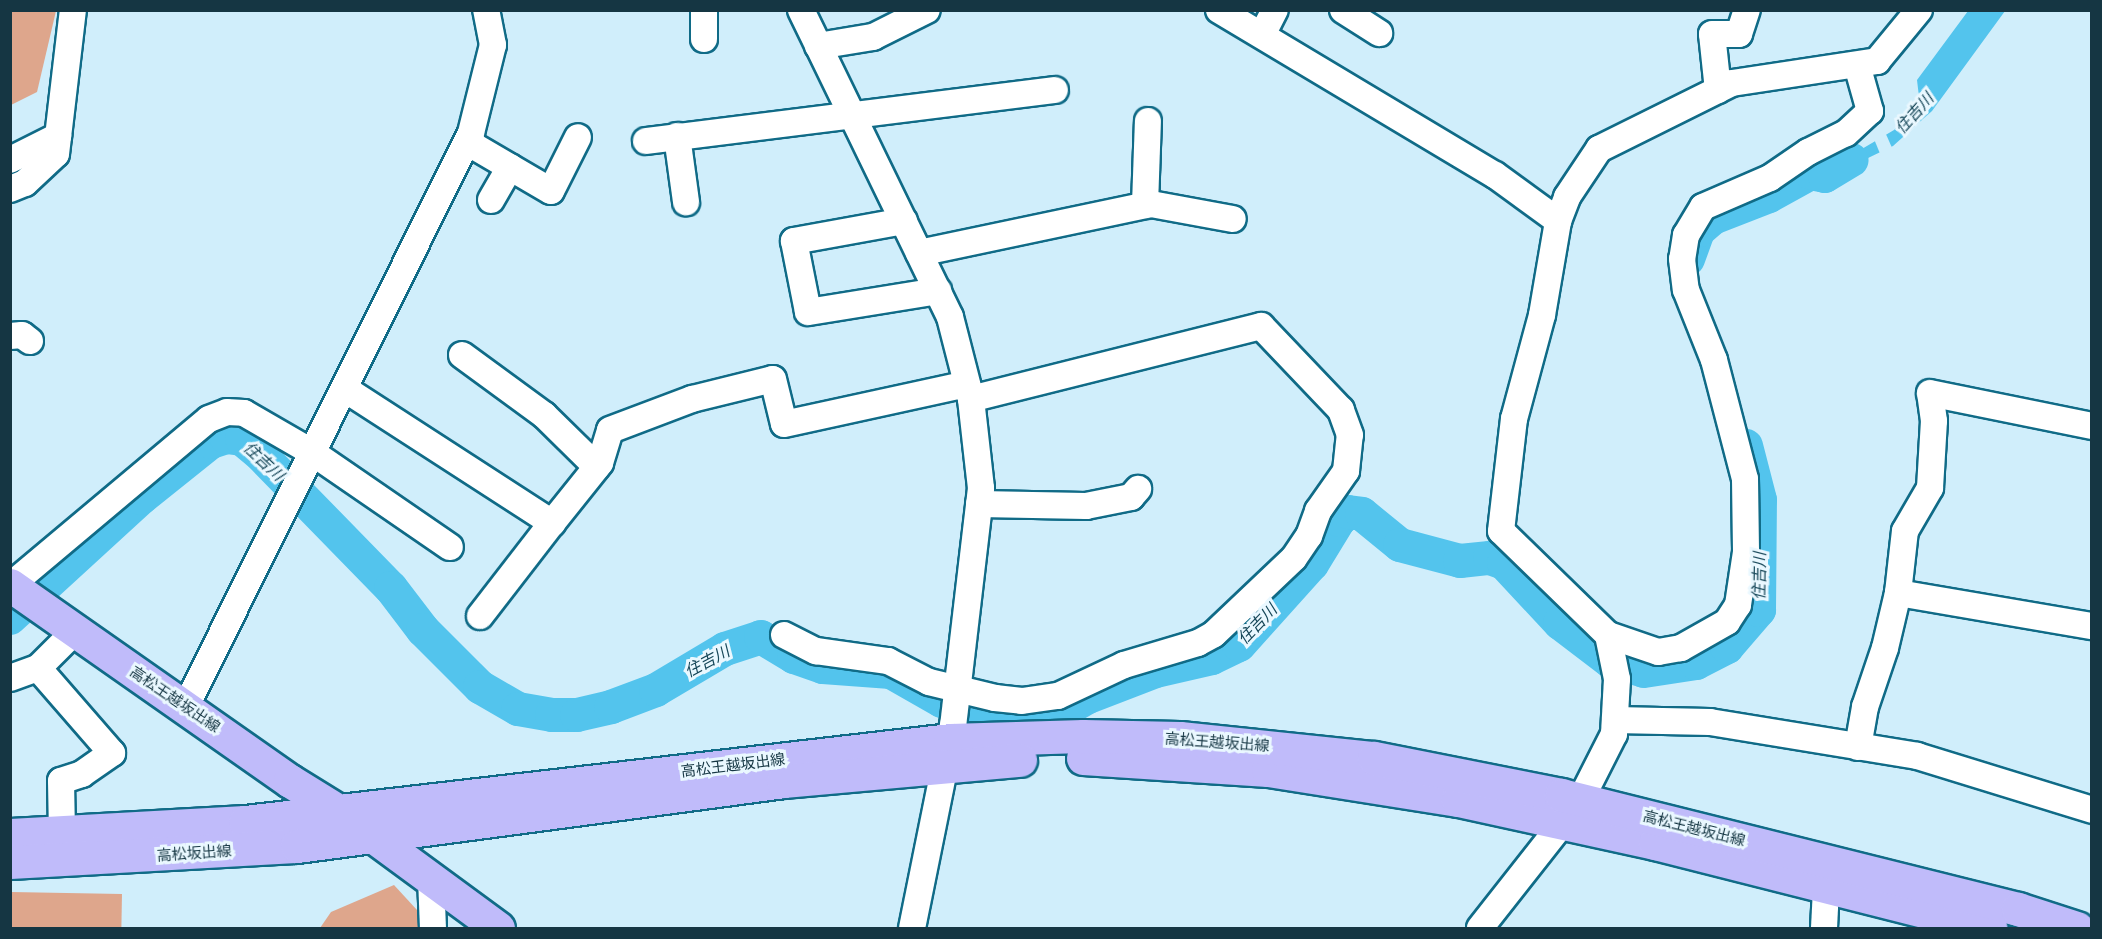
<!DOCTYPE html>
<html>
<head>
<meta charset="utf-8">
<style>
	body { margin:0 }
	#map { position:relative; width:2102px; height:939px; overflow:hidden; background:#d0eefb; font-family:"PT Sans","Noto Sans JP",sans-serif }
	div>[style] { position:absolute }
	.green>* { inset:0; background:#dea68c; transform-origin:0 0 }
	.water>* { inset:0; background:#53c4ed }
	.pier>* { inset:0; background:#d0eefb }
	.river>* { height:34px; margin:-17px; padding:0 17px; transform-origin:17px; border-radius:17px; background:#53c4ed }
	.roads { filter:drop-shadow(2px 0 #106b87) drop-shadow(-2px 0 #106b87) drop-shadow(0 2px #106b87) drop-shadow(0 -2px #106b87) }
	.minor>* { height:26px; margin:-13px; padding:0 13px; transform-origin:13px; border-radius:13px; background:#fff }
	.major>* { height:33px; margin:-16.5px; padding:0 16.5px; transform-origin:16.5px; border-radius:16.5px; background:#c0bbfa }
	span { translate:-50% -50%; white-space:nowrap; text-align:center; line-height:1.15; -webkit-text-stroke:6px #eaf8ff; paint-order:stroke }
	.street-label { font-size:15px; color:#153643 }
	.water-label { font-size:16px; color:#174759; font-style:italic }
	.frame { position:absolute; inset:0; border:12px solid #153643; pointer-events:none }
</style>
</head>
<body>
<div id="map">
	<div class="green">
		<i style="clip-path:polygon(11px 10px,56px 11px,37px 92px,11px 105px)"></i>
		<i style="clip-path:polygon(394px 885px,417px 910px,421px 928px,320px 928px,331px 912px)"></i>
		<i style="left:11px;top:892px;width:111px;height:36px;rotate:1deg"></i>
	</div>
	<div class="water">
		<i style="clip-path:polygon(1968px 11px,2005px 11px,1932px 111px,1893px 146px,1816px 183px,1805px 160px,1829px 150px,1841px 155px,1828px 169px,1894px 130px,1909px 115px,1919px 97px,1917px 80px)"></i>
	</div>
	<div class="pier">
		<i style="clip-path:polygon(1885px 132px,1893px 150px,1881px 156px,1874px 139px)"></i>
	</div>
	<div class="river">
		<i style="left:1688px;top:259px;width:30px;rotate:-70deg"></i>
		<i style="left:1698px;top:231px;width:20px;rotate:-41deg"></i>
		<i style="left:1713px;top:218px;width:60px;rotate:-21.4deg"></i>
		<i style="left:1769px;top:196px;width:48px;rotate:-28.7deg"></i>
		<i style="left:1811px;top:173px;width:14px;rotate:12deg"></i>
		<i style="left:1825px;top:176px;width:31px;rotate:-31deg"></i>
		<i style="left:10px;top:618px;width:178px;rotate:-42.5deg"></i>
		<i style="left:141px;top:498px;width:90px;rotate:-38.7deg"></i>
		<i style="left:211px;top:442px;width:16px;rotate:-18deg"></i>
		<i style="left:226px;top:437px;width:16px;rotate:7deg"></i>
		<i style="left:242px;top:439px;width:25px;rotate:40deg"></i>
		<i style="left:261px;top:455px;width:186px;rotate:45.7deg"></i>
		<i style="left:391px;top:588px;width:53px;rotate:52.7deg"></i>
		<i style="left:423px;top:630px;width:81px;rotate:45deg"></i>
		<i style="left:480px;top:687px;width:44px;rotate:30.1deg"></i>
		<i style="left:518px;top:709px;width:35px;rotate:10deg"></i>
		<i style="left:552px;top:715px;width:25px"></i>
		<i style="left:577px;top:715px;width:35px;rotate:-13deg"></i>
		<i style="left:611px;top:707px;width:48px;rotate:-20.7deg"></i>
		<i style="left:656px;top:690px;width:80px;rotate:-30.7deg"></i>
		<i style="left:725px;top:649px;width:38px;rotate:-18deg"></i>
		<i style="left:761px;top:637px;width:39px;rotate:31deg"></i>
		<i style="left:794px;top:657px;width:31px;rotate:19deg"></i>
		<i style="left:823px;top:667px;width:68px;rotate:4.2deg"></i>
		<i style="left:891px;top:672px;width:59px;rotate:29.6deg"></i>
		<i style="left:942px;top:701px;width:83px;rotate:8.3deg"></i>
		<i style="left:1024px;top:713px;width:38px;rotate:-2deg"></i>
		<i style="left:1062px;top:712px;width:30px;rotate:-30deg"></i>
		<i style="left:1088px;top:697px;width:73px;rotate:-20.9deg"></i>
		<i style="left:1156px;top:671px;width:57px;rotate:-13.1deg"></i>
		<i style="left:1212px;top:658px;width:30px;rotate:-26deg"></i>
		<i style="left:1239px;top:645px;width:109px;rotate:-48deg"></i>
		<i style="left:1312px;top:564px;width:52px;rotate:-58.5deg"></i>
		<i style="left:1339px;top:520px;width:12px;rotate:-42deg"></i>
		<i style="left:1348px;top:512px;width:14px;rotate:8deg"></i>
		<i style="left:1362px;top:514px;width:49px;rotate:39.2deg"></i>
		<i style="left:1400px;top:545px;width:62px;rotate:14.9deg"></i>
		<i style="left:1460px;top:561px;width:30px;rotate:-6deg"></i>
		<i style="left:1490px;top:558px;width:15px;rotate:20deg"></i>
		<i style="left:1504px;top:563px;width:82px;rotate:47deg"></i>
		<i style="left:1560px;top:623px;width:63px;rotate:37.2deg"></i>
		<i style="left:1610px;top:661px;width:35px;rotate:16deg"></i>
		<i style="left:1644px;top:671px;width:53px;rotate:-8.7deg"></i>
		<i style="left:1696px;top:663px;width:35px;rotate:-27deg"></i>
		<i style="left:1727px;top:647px;width:49px;rotate:-49.1deg"></i>
		<i style="left:1759px;top:610px;width:110px;rotate:-89.5deg"></i>
		<i style="left:1760px;top:500px;width:56px;rotate:-104.5deg"></i>
	</div>
	<div class="roads">
		<div class="minor">
			<i style="left:801px;top:10px;width:341px;rotate:64.1deg"></i>
			<i style="left:950px;top:317px;width:85px;rotate:75.6deg"></i>
			<i style="left:971px;top:399px;width:90px;rotate:83.6deg"></i>
			<i style="left:981px;top:488px;width:239px;rotate:96.7deg"></i>
			<i style="left:953px;top:725px;width:207px;rotate:101.4deg"></i>
			<i style="left:1219px;top:10px;width:322px;rotate:30.9deg"></i>
			<i style="left:1495px;top:175px;width:78px;rotate:36.1deg"></i>
			<i style="left:1343px;top:10px;width:43px;rotate:32.6deg"></i>
			<i style="left:1262px;top:35px;width:28px;rotate:-63deg"></i>
			<i style="left:704px;top:39px;width:29px;rotate:-90deg"></i>
			<i style="left:818px;top:46px;width:56px;rotate:-9.3deg"></i>
			<i style="left:873px;top:37px;width:60px;rotate:-26.6deg"></i>
			<i style="left:1857px;top:65px;width:48px;rotate:74.2deg"></i>
			<i style="left:1870px;top:111px;width:33px;rotate:137deg"></i>
			<i style="left:1846px;top:133px;width:42px;rotate:153.4deg"></i>
			<i style="left:1808px;top:152px;width:46px;rotate:145.6deg"></i>
			<i style="left:1770px;top:178px;width:73px;rotate:156.6deg"></i>
			<i style="left:1703px;top:207px;width:33px;rotate:121deg"></i>
			<i style="left:1686px;top:235px;width:24px;rotate:99deg"></i>
			<i style="left:1682px;top:259px;width:31px;rotate:83deg"></i>
			<i style="left:1686px;top:290px;width:75px;rotate:68.2deg"></i>
			<i style="left:1714px;top:360px;width:123px;rotate:75.4deg"></i>
			<i style="left:1745px;top:479px;width:73px;rotate:89.2deg"></i>
			<i style="left:1746px;top:552px;width:54px;rotate:98.6deg"></i>
			<i style="left:1738px;top:605px;width:20px;rotate:123deg"></i>
			<i style="left:1727px;top:622px;width:53px;rotate:150.5deg"></i>
			<i style="left:1681px;top:648px;width:23px;rotate:170deg"></i>
			<i style="left:1658px;top:652px;width:53px;rotate:-161.2deg"></i>
			<i style="left:1608px;top:635px;width:149px;rotate:-135.8deg"></i>
			<i style="left:1501px;top:531px;width:113px;rotate:-83.4deg"></i>
			<i style="left:1514px;top:419px;width:108px;rotate:-74.9deg"></i>
			<i style="left:1542px;top:315px;width:95px;rotate:-80.3deg"></i>
			<i style="left:1558px;top:221px;width:26px;rotate:-69deg"></i>
			<i style="left:1567px;top:197px;width:58px;rotate:-56.3deg"></i>
			<i style="left:1599px;top:149px;width:148px;rotate:-26.4deg"></i>
			<i style="left:1732px;top:83px;width:147px;rotate:-8.6deg"></i>
			<i style="left:1877px;top:61px;width:66px;rotate:-50.5deg"></i>
			<i style="left:1718px;top:90px;width:56px;rotate:-96.1deg"></i>
			<i style="left:1712px;top:34px;width:27px"></i>
			<i style="left:1739px;top:34px;width:25px;rotate:-72deg"></i>
			<i style="left:677px;top:136px;width:67px;rotate:82.2deg"></i>
			<i style="left:646px;top:141px;width:412px;rotate:-7.1deg"></i>
			<i style="left:467px;top:142px;width:97px;rotate:30.3deg"></i>
			<i style="left:551px;top:191px;width:60px;rotate:-63.4deg"></i>
			<i style="left:10px;top:160px;width:54px;rotate:-26.6deg"></i>
			<i style="left:10px;top:189px;width:16px;rotate:-22deg"></i>
			<i style="left:25px;top:183px;width:42px;rotate:-43.1deg"></i>
			<i style="left:56px;top:154px;width:145px;rotate:-83.3deg"></i>
			<i style="left:491px;top:200px;width:38px;rotate:-60deg"></i>
			<i style="left:1145px;top:205px;width:84px;rotate:-88deg"></i>
			<i style="left:904px;top:221px;width:112px;rotate:169.7deg"></i>
			<i style="left:794px;top:241px;width:72px;rotate:78.8deg"></i>
			<i style="left:808px;top:312px;width:132px;rotate:-9.2deg"></i>
			<i style="left:919px;top:253px;width:237px;rotate:-11.9deg"></i>
			<i style="left:1151px;top:204px;width:83px;rotate:10.4deg"></i>
			<i style="left:10px;top:336px;width:12px;rotate:-5deg"></i>
			<i style="left:22px;top:335px;width:10px;rotate:37deg"></i>
			<i style="left:462px;top:355px;width:102px;rotate:36.2deg"></i>
			<i style="left:544px;top:415px;width:74px;rotate:44.5deg"></i>
			<i style="left:345px;top:389px;width:247px;rotate:32.9deg"></i>
			<i style="left:552px;top:523px;width:77px;rotate:-51.3deg"></i>
			<i style="left:600px;top:463px;width:34px;rotate:-73deg"></i>
			<i style="left:610px;top:430px;width:88px;rotate:-20.7deg"></i>
			<i style="left:692px;top:399px;width:83px;rotate:-13.9deg"></i>
			<i style="left:773px;top:379px;width:46px;rotate:76.3deg"></i>
			<i style="left:784px;top:424px;width:187px;rotate:-12.3deg"></i>
			<i style="left:979px;top:504px;width:107px;rotate:1.1deg"></i>
			<i style="left:1086px;top:506px;width:46px;rotate:-11.3deg"></i>
			<i style="left:1131px;top:497px;width:11px;rotate:-49deg"></i>
			<i style="left:11px;top:585px;width:258px;rotate:-40deg"></i>
			<i style="left:209px;top:419px;width:19px;rotate:-21deg"></i>
			<i style="left:227px;top:412px;width:17px;rotate:3deg"></i>
			<i style="left:244px;top:413px;width:80px;rotate:30.1deg"></i>
			<i style="left:313px;top:453px;width:166px;rotate:34.5deg"></i>
			<i style="left:1898px;top:593px;width:197px;rotate:9.7deg"></i>
			<i style="left:480px;top:616px;width:118px;rotate:-52.3deg"></i>
			<i style="left:784px;top:635px;width:36px;rotate:27deg"></i>
			<i style="left:816px;top:651px;width:73px;rotate:7.9deg"></i>
			<i style="left:888px;top:661px;width:46px;rotate:27.1deg"></i>
			<i style="left:929px;top:682px;width:68px;rotate:13.6deg"></i>
			<i style="left:995px;top:698px;width:27px;rotate:6deg"></i>
			<i style="left:1022px;top:701px;width:36px;rotate:-8deg"></i>
			<i style="left:1058px;top:696px;width:73px;rotate:-25.2deg"></i>
			<i style="left:1124px;top:665px;width:77px;rotate:-16.6deg"></i>
			<i style="left:1198px;top:643px;width:18px;rotate:-29deg"></i>
			<i style="left:1214px;top:634px;width:110px;rotate:-43.5deg"></i>
			<i style="left:1294px;top:558px;width:27px;rotate:-56deg"></i>
			<i style="left:1309px;top:536px;width:27px;rotate:-70deg"></i>
			<i style="left:1318px;top:511px;width:49px;rotate:-55deg"></i>
			<i style="left:1346px;top:471px;width:36px;rotate:-84deg"></i>
			<i style="left:1350px;top:435px;width:27px;rotate:-110deg"></i>
			<i style="left:1341px;top:410px;width:116px;rotate:-133.6deg"></i>
			<i style="left:1261px;top:326px;width:299px;rotate:165.9deg"></i>
			<i style="left:38px;top:668px;width:113px;rotate:49deg"></i>
			<i style="left:112px;top:753px;width:37px;rotate:145deg"></i>
			<i style="left:82px;top:774px;width:22px;rotate:162deg"></i>
			<i style="left:61px;top:781px;width:53px;rotate:88.9deg"></i>
			<i style="left:10px;top:678px;width:30px;rotate:-20deg"></i>
			<i style="left:38px;top:668px;width:51px;rotate:-45deg"></i>
			<i style="left:186px;top:706px;width:640px;rotate:-63.56deg"></i>
			<i style="left:471px;top:133px;width:91px;rotate:-76deg"></i>
			<i style="left:493px;top:45px;width:36px;rotate:-101deg"></i>
			<i style="left:1615px;top:720px;width:95px;rotate:1.2deg"></i>
			<i style="left:1710px;top:722px;width:210px;rotate:9.3deg"></i>
			<i style="left:1917px;top:756px;width:183px;rotate:17.1deg"></i>
			<i style="left:1858px;top:747px;width:41px;rotate:-80.1deg"></i>
			<i style="left:1865px;top:707px;width:62px;rotate:-71.3deg"></i>
			<i style="left:1885px;top:648px;width:57px;rotate:-76.7deg"></i>
			<i style="left:1898px;top:593px;width:62px;rotate:-83.6deg"></i>
			<i style="left:1905px;top:531px;width:50px;rotate:-59.8deg"></i>
			<i style="left:1930px;top:488px;width:67px;rotate:-86.6deg"></i>
			<i style="left:1934px;top:421px;width:28px;rotate:-98deg"></i>
			<i style="left:1930px;top:393px;width:165px;rotate:11.5deg"></i>
			<i style="left:431px;top:877px;width:51px;rotate:87.8deg"></i>
			<i style="left:1480px;top:928px;width:162px;rotate:-51.8deg"></i>
			<i style="left:1580px;top:801px;width:75px;rotate:-63.1deg"></i>
			<i style="left:1614px;top:734px;width:55px;rotate:-86.9deg"></i>
			<i style="left:1617px;top:679px;width:45px;rotate:-101.6deg"></i>
			<i style="left:1824px;top:928px;width:40px;rotate:-87.1deg"></i>
		</div>
		<div class="major">
			<i style="left:10px;top:585px;width:342px;rotate:35deg"></i>
			<i style="left:290px;top:781px;width:59px;rotate:31.8deg"></i>
			<i style="left:340px;top:812px;width:196px;rotate:36.3deg"></i>
			<i style="left:1083px;top:758px;width:185px;rotate:3.7deg"></i>
			<i style="left:1268px;top:770px;width:192px;rotate:9deg"></i>
			<i style="left:1458px;top:800px;width:202px;rotate:12.3deg"></i>
			<i style="left:1655px;top:843px;width:346px;rotate:14.2deg"></i>
			<i style="left:10px;top:835px;width:235px;rotate:-3.2deg"></i>
			<i style="left:245px;top:822px;width:710px;rotate:-6.63deg"></i>
			<i style="left:950px;top:740px;width:133px;rotate:-1.7deg"></i>
			<i style="left:1083px;top:736px;width:97px;rotate:1.2deg"></i>
			<i style="left:1180px;top:738px;width:195px;rotate:5.9deg"></i>
			<i style="left:1374px;top:758px;width:191px;rotate:11.2deg"></i>
			<i style="left:1561px;top:795px;width:471px;rotate:14deg"></i>
			<i style="left:2018px;top:909px;width:62px;rotate:17.9deg"></i>
			<i style="left:10px;top:862px;width:287px;rotate:-3.2deg"></i>
			<i style="left:297px;top:846px;width:490px;rotate:-7.6deg"></i>
			<i style="left:783px;top:781px;width:238px;rotate:-5.1deg"></i>
		</div>
	</div>
	<div class="street-label">
		<span style="left:175px;top:699px;rotate:34deg">高松王越坂出線</span>
		<span style="left:1217px;top:742px;rotate:4deg">高松王越坂出線</span>
		<span style="left:733px;top:765px;rotate:-7deg">高松王越坂出線</span>
		<span style="left:1694px;top:828px;rotate:14deg">高松王越坂出線</span>
		<span style="left:194px;top:853px;rotate:-4deg">高松坂出線</span>
	</div>
	<div class="water-label">
		<span style="left:1914px;top:113px;rotate:-48deg">住吉川</span>
		<span style="left:264px;top:461px;rotate:43deg">住吉川</span>
		<span style="left:1759px;top:576px;rotate:-89deg">住吉川</span>
		<span style="left:1257px;top:624px;rotate:-46deg">住吉川</span>
		<span style="left:707px;top:661px;rotate:-28deg">住吉川</span>
	</div>
	<div class="frame"></div>
</div>
</body>
</html>
